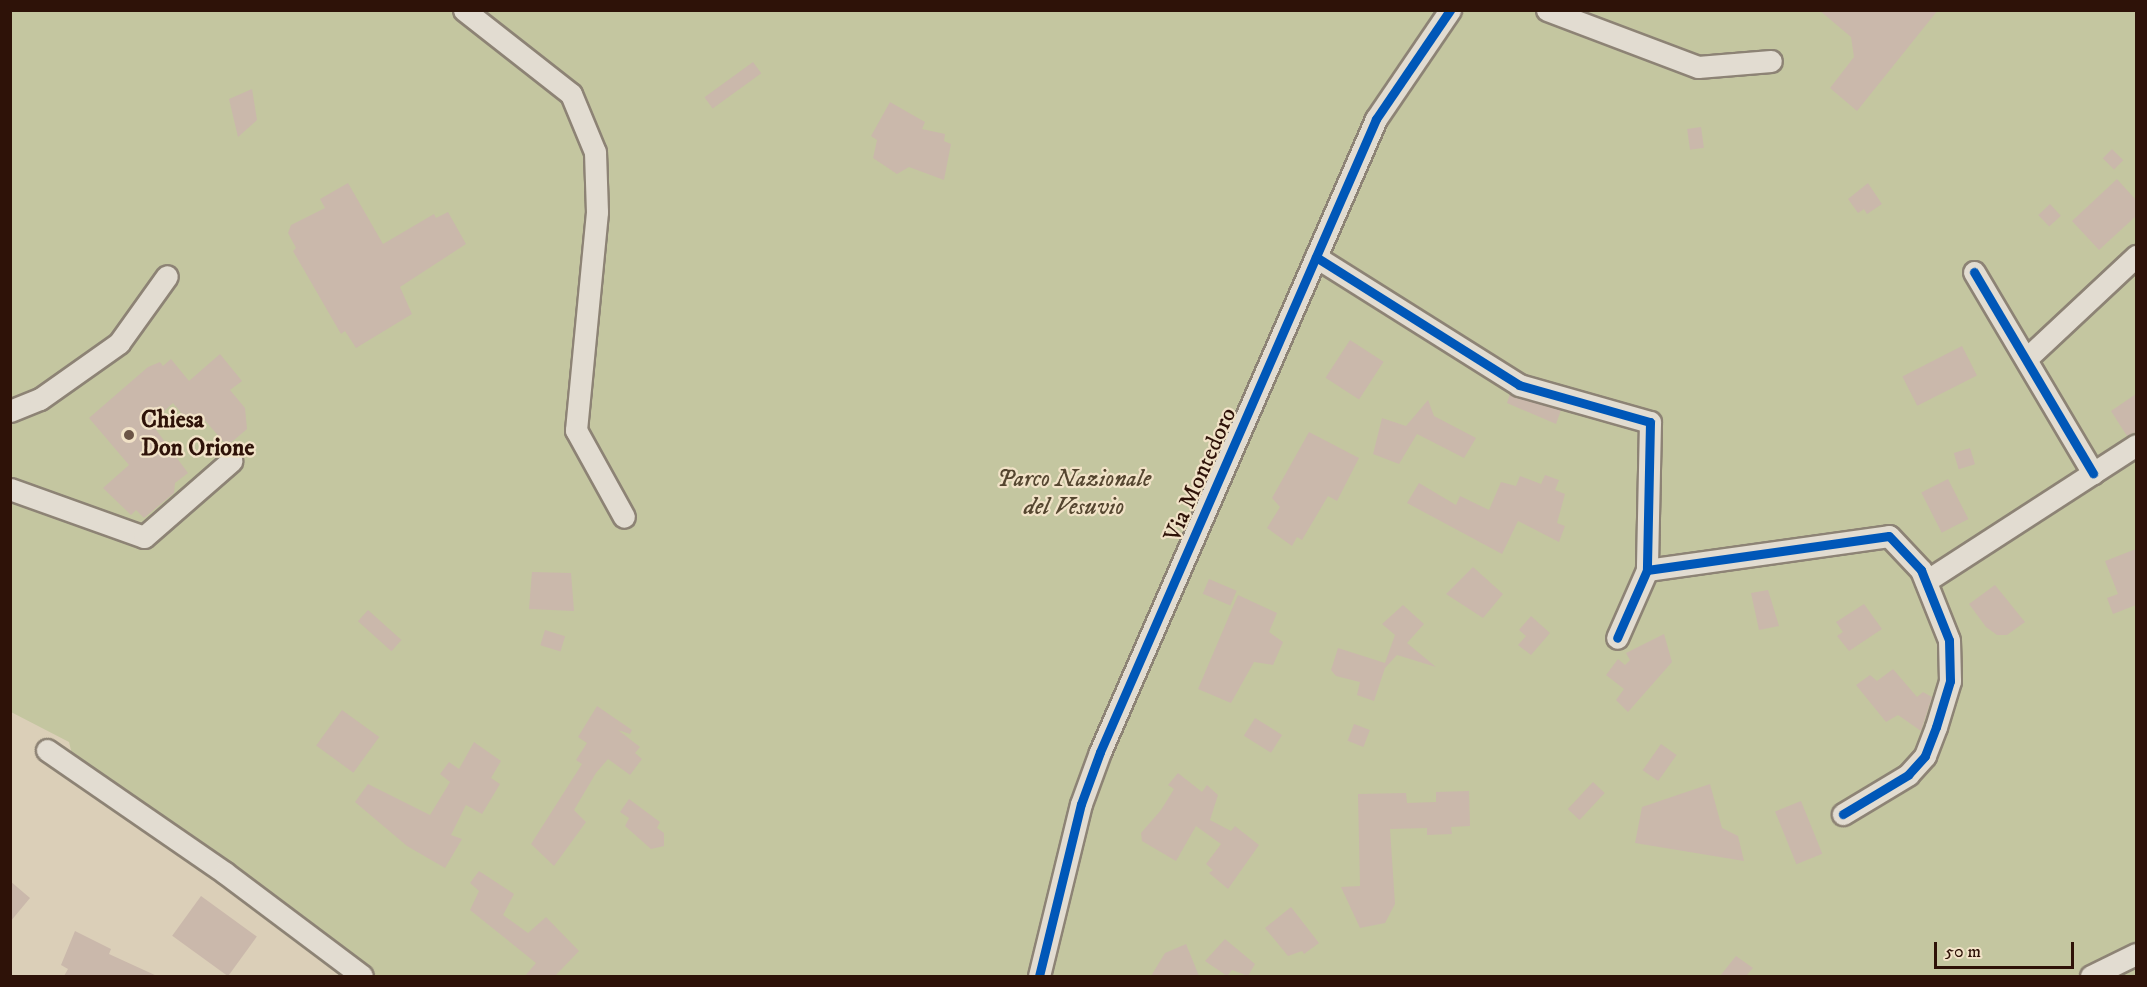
<!DOCTYPE html>
<html>
<head>
<meta charset="utf-8">
<style>
	body { margin:0 }
	#map { position:relative; width:2147px; height:987px; overflow:hidden; background:#dbcfb8; font-family:"IM FELL DW Pica",serif }
	div>[style] { position:absolute }
	.green>* { inset:0; background:#c4c6a0 }
	.building>* { inset:0; background:#cab8ab; transform-origin:0 0 }
	.roads { filter:drop-shadow(2px 0 #8d8375) drop-shadow(-2px 0 #8d8375) drop-shadow(0 2px #8d8375) drop-shadow(0 -2px #8d8375) }
	.minor>* { height:21px; margin:-10.5px; padding:0 10.5px; transform-origin:10.5px; border-radius:10.5px; background:#e2dcd1 }
	.cycleway>* { height:9px; margin:-4.5px; padding:0 4.5px; transform-origin:4.5px; border-radius:4.5px; background:#0057b8 }
	.dots>* { width:16px; height:16px; translate:-50% -50%; box-sizing:border-box; border:3px solid #f1e2c7; border-radius:50% }
	span { translate:-50% -50%; white-space:nowrap; text-align:center; line-height:1.15; -webkit-text-stroke:4.5px #f1e2c7; paint-order:stroke }
	.poi-label { font-size:24px; color:#2e1208; font-weight:700 }
	.left { translate:0 -50%; text-align:left }
	.street-label { font-size:24px; color:#2e1208 }
	.park-label { font-size:24px; color:#554630; font-style:italic }
	.frame { position:absolute; inset:0; border:12px solid #2e1208; pointer-events:none }
	.scale { position:absolute; left:1934px; top:942px; width:140px; height:27px; box-sizing:border-box; border:3px solid #2e1208; border-top:0; padding-left:8px; font-size:18px; line-height:21px; white-space:nowrap; color:#2e1208; -webkit-text-stroke:4px #f1e2c7; paint-order:stroke }
</style>
</head>
<body>
<div id="map">
	<div class="green">
		<i style="clip-path:polygon(10px 11px,2136px 11px,2136px 976px,352px 976px,78px 779px,69px 742px,11px 712px)"></i>
	</div>
	<div class="building">
		<i style="clip-path:polygon(1819px 10px,1938px 10px,1857px 111px,1830px 88px,1854px 57px,1851px 37px)"></i>
		<i style="left:753px;top:62px;width:14px;height:60px;rotate:54deg"></i>
		<i style="clip-path:polygon(252px 89px,257px 120px,238px 137px,229px 99px)"></i>
		<i style="clip-path:polygon(890px 102px,925px 122px,922px 129px,945px 134px,944px 141px,951px 144px,944px 180px,909px 167px,897px 174px,873px 158px,877px 140px,871px 136px)"></i>
		<i style="left:1701px;top:127px;width:21px;height:14px;rotate:82deg"></i>
		<i style="left:2112px;top:149px;width:16px;height:13px;rotate:45deg"></i>
		<i style="clip-path:polygon(2117px 179px,2136px 200px,2136px 216px,2099px 250px,2072px 221px)"></i>
		<i style="clip-path:polygon(348px 183px,383px 244px,434px 214px,436px 218px,448px 212px,466px 244px,400px 287px,412px 314px,356px 348px,345px 331px,341px 334px,293px 251px,296px 248px,288px 233px,291px 225px,325px 208px,320px 199px)"></i>
		<i style="clip-path:polygon(1868px 183px,1882px 204px,1867px 214px,1864px 209px,1858px 213px,1848px 199px)"></i>
		<i style="left:2050px;top:204px;width:16px;height:16px;rotate:47deg"></i>
		<i style="left:1350px;top:340px;width:40px;height:45px;rotate:33deg"></i>
		<i style="left:1962px;top:346px;width:33px;height:67px;rotate:63deg"></i>
		<i style="clip-path:polygon(220px 354px,242px 381px,230px 390px,245px 408px,247px 429px,227px 446px,203px 418px,193px 427px,173px 403px,151px 423px,188px 473px,175px 483px,174px 493px,144px 518px,136px 510px,131px 515px,103px 488px,129px 465px,89px 418px,148px 367px,160px 362px,163px 366px,171px 359px,189px 381px)"></i>
		<i style="clip-path:polygon(1510px 394px,1561px 410px,1556px 424px,1507px 403px)"></i>
		<i style="clip-path:polygon(2136px 394px,2136px 432px,2127px 436px,2111px 411px)"></i>
		<i style="clip-path:polygon(1428px 400px,1434px 416px,1476px 438px,1464px 458px,1417px 434px,1399px 464px,1373px 454px,1382px 418px,1406px 426px)"></i>
		<i style="clip-path:polygon(1309px 432px,1359px 458px,1337px 501px,1328px 496px,1302px 540px,1297px 537px,1292px 546px,1267px 528px,1280px 507px,1272px 498px)"></i>
		<i style="left:1970px;top:448px;width:17px;height:17px;rotate:73deg"></i>
		<i style="clip-path:polygon(1545px 475px,1559px 480px,1555px 490px,1565px 494px,1557px 523px,1565px 526px,1559px 542px,1518px 521px,1502px 554px,1407px 503px,1419px 483px,1456px 505px,1460px 496px,1489px 510px,1501px 482px,1516px 486px,1520px 476px,1541px 484px)"></i>
		<i style="left:1948px;top:479px;width:45px;height:30px;rotate:63deg"></i>
		<i style="clip-path:polygon(2136px 549px,2136px 605px,2113px 614px,2107px 598px,2118px 594px,2105px 561px)"></i>
		<i style="clip-path:polygon(1473px 567px,1503px 594px,1483px 618px,1446px 594px)"></i>
		<i style="clip-path:polygon(532px 572px,571px 573px,574px 611px,529px 609px)"></i>
		<i style="left:1209px;top:579px;width:30px;height:16px;rotate:23deg"></i>
		<i style="clip-path:polygon(1995px 585px,2025px 622px,2007px 635px,1997px 635px,1986px 627px,1969px 604px)"></i>
		<i style="clip-path:polygon(1768px 590px,1779px 626px,1759px 630px,1751px 593px)"></i>
		<i style="clip-path:polygon(1238px 595px,1277px 613px,1269px 632px,1283px 642px,1273px 665px,1254px 662px,1231px 703px,1198px 689px)"></i>
		<i style="clip-path:polygon(1864px 604px,1882px 629px,1849px 651px,1837px 636px,1843px 632px,1836px 622px)"></i>
		<i style="clip-path:polygon(1403px 605px,1424px 624px,1407px 643px,1436px 667px,1397px 655px,1385px 668px,1374px 701px,1357px 695px,1360px 682px,1336px 676px,1331px 670px,1338px 648px,1385px 663px,1395px 635px,1382px 624px)"></i>
		<i style="left:368px;top:610px;width:45px;height:15px;rotate:42deg"></i>
		<i style="clip-path:polygon(1531px 616px,1550px 633px,1531px 655px,1518px 645px,1526px 636px,1519px 630px)"></i>
		<i style="left:545px;top:630px;width:21px;height:16px;rotate:17deg"></i>
		<i style="clip-path:polygon(1664px 634px,1672px 662px,1628px 712px,1616px 700px,1624px 689px,1606px 675px,1618px 659px,1625px 665px,1630px 660px,1626px 653px)"></i>
		<i style="clip-path:polygon(1893px 669px,1917px 697px,1923px 692px,1932px 697px,1921px 731px,1898px 715px,1886px 722px,1856px 685px,1870px 675px,1877px 681px)"></i>
		<i style="clip-path:polygon(597px 706px,632px 730px,630px 734px,618px 730px,640px 747px,635px 753px,642px 759px,630px 775px,608px 759px,596px 773px,574px 810px,586px 822px,554px 866px,531px 844px,582px 764px,576px 760px,587px 743px,578px 737px)"></i>
		<i style="left:342px;top:710px;width:46px;height:44px;rotate:36deg"></i>
		<i style="left:1255px;top:718px;width:32px;height:21px;rotate:32deg"></i>
		<i style="left:1354px;top:724px;width:17px;height:18px;rotate:21deg"></i>
		<i style="clip-path:polygon(474px 742px,501px 761px,491px 778px,500px 784px,482px 814px,466px 805px,451px 835px,462px 839px,445px 868px,407px 846px,355px 802px,368px 784px,430px 815px,450px 782px,440px 774px,449px 762px,459px 769px)"></i>
		<i style="left:1661px;top:744px;width:19px;height:32px;rotate:35deg"></i>
		<i style="clip-path:polygon(1178px 773px,1202px 792px,1207px 785px,1218px 795px,1210px 820px,1231px 831px,1235px 826px,1259px 845px,1228px 889px,1209px 873px,1213px 870px,1206px 864px,1221px 844px,1196px 826px,1176px 861px,1142px 841px,1141px 833px,1161px 810px,1174px 789px,1168px 785px)"></i>
		<i style="left:1593px;top:782px;width:16px;height:37px;rotate:43deg"></i>
		<i style="clip-path:polygon(1710px 784px,1722px 828px,1738px 836px,1744px 861px,1635px 843px,1642px 807px)"></i>
		<i style="clip-path:polygon(1469px 791px,1470px 826px,1451px 827px,1452px 834px,1427px 835px,1427px 828px,1390px 829px,1395px 904px,1385px 923px,1360px 928px,1341px 887px,1360px 886px,1358px 794px,1406px 793px,1407px 803px,1436px 802px,1436px 792px)"></i>
		<i style="clip-path:polygon(629px 799px,660px 822px,657px 828px,664px 833px,664px 846px,651px 849px,625px 826px,629px 818px,620px 812px)"></i>
		<i style="left:1801px;top:801px;width:57px;height:28px;rotate:68deg"></i>
		<i style="clip-path:polygon(479px 871px,514px 894px,503px 915px,528px 933px,546px 917px,579px 951px,555px 976px,525px 976px,536px 963px,470px 910px,479px 891px,470px 883px)"></i>
		<i style="clip-path:polygon(10px 881px,30px 898px,10px 922px)"></i>
		<i style="left:201px;top:896px;width:69px;height:49px;rotate:36deg"></i>
		<i style="clip-path:polygon(1291px 907px,1319px 943px,1304px 954px,1302px 951px,1288px 956px,1265px 928px)"></i>
		<i style="clip-path:polygon(75px 931px,111px 949px,109px 954px,157px 976px,64px 976px,68px 969px,61px 965px)"></i>
		<i style="clip-path:polygon(1225px 939px,1255px 964px,1248px 976px,1232px 970px,1227px 976px,1205px 961px)"></i>
		<i style="clip-path:polygon(1186px 944px,1199px 976px,1151px 976px,1165px 953px)"></i>
		<i style="clip-path:polygon(1736px 956px,1753px 968px,1746px 976px,1720px 976px)"></i>
	</div>
	<div class="roads">
		<div class="minor">
			<i style="left:464px;top:10px;width:136px;rotate:38.1deg"></i>
			<i style="left:571px;top:94px;width:63px;rotate:67.5deg"></i>
			<i style="left:595px;top:152px;width:60px;rotate:88.1deg"></i>
			<i style="left:597px;top:212px;width:219px;rotate:95.5deg"></i>
			<i style="left:576px;top:430px;width:99px;rotate:61.1deg"></i>
			<i style="left:1547px;top:10px;width:161px;rotate:20.7deg"></i>
			<i style="left:1698px;top:67px;width:73px;rotate:-4.7deg"></i>
			<i style="left:1316px;top:257px;width:240px;rotate:32.2deg"></i>
			<i style="left:1519px;top:385px;width:136px;rotate:15.8deg"></i>
			<i style="left:1650px;top:422px;width:148px;rotate:91.2deg"></i>
			<i style="left:1647px;top:570px;width:74px;rotate:113.8deg"></i>
			<i style="left:1974px;top:272px;width:234px;rotate:59.4deg"></i>
			<i style="left:2026px;top:359px;width:151px;rotate:-43.1deg"></i>
			<i style="left:10px;top:411px;width:32px;rotate:-22deg"></i>
			<i style="left:40px;top:399px;width:97px;rotate:-35.3deg"></i>
			<i style="left:119px;top:343px;width:82px;rotate:-54.4deg"></i>
			<i style="left:10px;top:489px;width:142px;rotate:19.7deg"></i>
			<i style="left:144px;top:537px;width:116px;rotate:-41.1deg"></i>
			<i style="left:1647px;top:570px;width:244px;rotate:-8deg"></i>
			<i style="left:1889px;top:536px;width:47px;rotate:46.7deg"></i>
			<i style="left:1921px;top:570px;width:75px;rotate:68.2deg"></i>
			<i style="left:1949px;top:640px;width:41px;rotate:88.6deg"></i>
			<i style="left:1950px;top:681px;width:48px;rotate:106.9deg"></i>
			<i style="left:1936px;top:727px;width:31px;rotate:111deg"></i>
			<i style="left:1925px;top:756px;width:25px;rotate:132deg"></i>
			<i style="left:1908px;top:775px;width:76px;rotate:149deg"></i>
			<i style="left:1926px;top:581px;width:250px;rotate:-32.9deg"></i>
			<i style="left:47px;top:750px;width:216px;rotate:34.6deg"></i>
			<i style="left:225px;top:873px;width:171px;rotate:36.9deg"></i>
			<i style="left:1039px;top:976px;width:177px;rotate:-76.3deg"></i>
			<i style="left:1081px;top:804px;width:55px;rotate:-69.9deg"></i>
			<i style="left:1100px;top:752px;width:691px;rotate:-66.44deg"></i>
			<i style="left:1376px;top:119px;width:132px;rotate:-55.8deg"></i>
			<i style="left:2091px;top:976px;width:50px;rotate:-26.1deg"></i>
		</div>
	</div>
	<div class="cycleway">
		<i style="left:1316px;top:257px;width:240px;rotate:32.2deg"></i>
		<i style="left:1519px;top:385px;width:136px;rotate:15.8deg"></i>
		<i style="left:1650px;top:422px;width:148px;rotate:91.2deg"></i>
		<i style="left:1647px;top:570px;width:74px;rotate:113.8deg"></i>
		<i style="left:1974px;top:272px;width:234px;rotate:59.4deg"></i>
		<i style="left:1647px;top:570px;width:244px;rotate:-8deg"></i>
		<i style="left:1889px;top:536px;width:47px;rotate:46.7deg"></i>
		<i style="left:1921px;top:570px;width:75px;rotate:68.2deg"></i>
		<i style="left:1949px;top:640px;width:41px;rotate:88.6deg"></i>
		<i style="left:1950px;top:681px;width:48px;rotate:106.9deg"></i>
		<i style="left:1936px;top:727px;width:31px;rotate:111deg"></i>
		<i style="left:1925px;top:756px;width:25px;rotate:132deg"></i>
		<i style="left:1908px;top:775px;width:76px;rotate:149deg"></i>
		<i style="left:1039px;top:976px;width:177px;rotate:-76.3deg"></i>
		<i style="left:1081px;top:804px;width:55px;rotate:-69.9deg"></i>
		<i style="left:1100px;top:752px;width:691px;rotate:-66.44deg"></i>
		<i style="left:1376px;top:119px;width:132px;rotate:-55.8deg"></i>
	</div>
	<div class="dots">
		<i style="left:129px;top:435px;background:#6b5446"></i>
	</div>
	<div class="poi-label">
		<span class="left" style="left:141px;top:435px">Chiesa<br>Don Orione</span>
	</div>
	<div class="street-label">
		<span style="left:1201px;top:475px;rotate:-66deg">Via Montedoro</span>
	</div>
	<div class="park-label">
		<span style="left:1074px;top:494px">Parco Nazionale<br>del Vesuvio</span>
	</div>
	<div class="frame"></div>
	<div class="scale">50 m</div>
</div>
</body>
</html>
